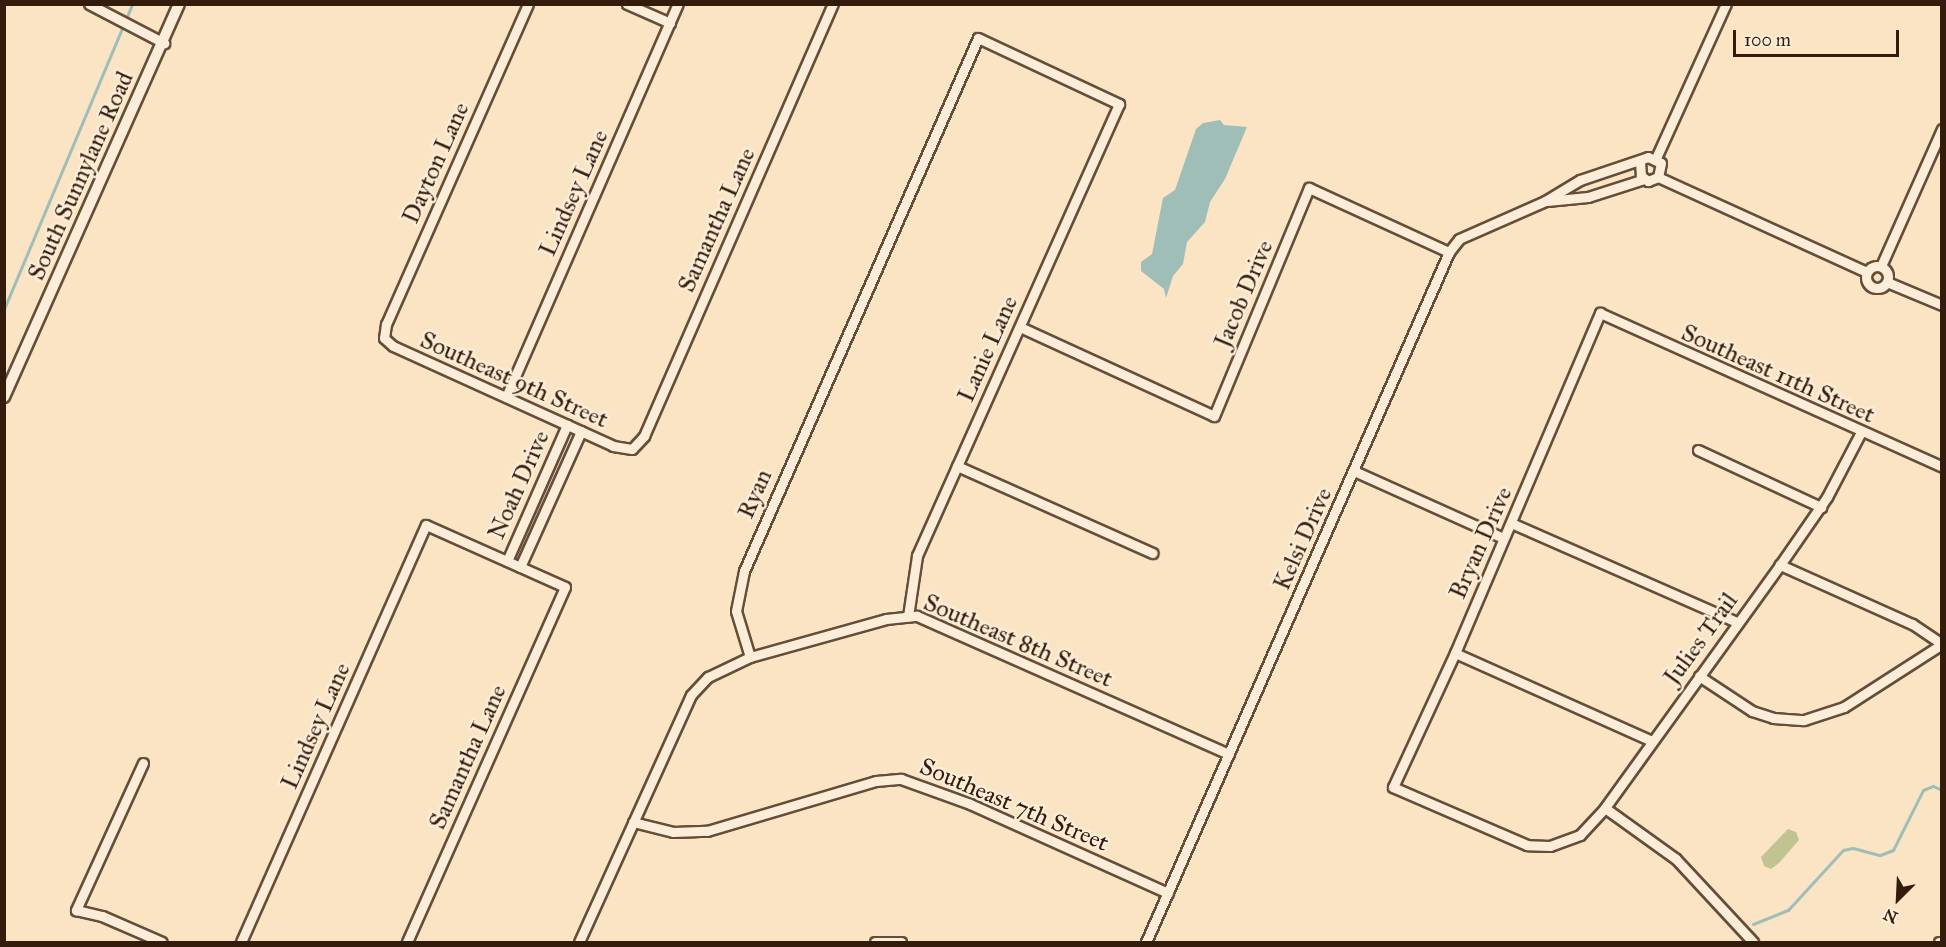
<!DOCTYPE html>
<html>
<head>
<meta charset="utf-8">
<style>
	body { margin:0 }
	#map { position:relative; width:1946px; height:947px; overflow:hidden; background:#fbe4c3; font-family:"IM FELL Great Primer",serif }
	div>[style] { position:absolute }
	.green>* { inset:0; background:#c1c492 }
	.water>* { inset:0; background:#9fbeb7 }
	.stream>* { height:3px; margin:-1.5px; padding:0 1.5px; transform-origin:1.5px; border-radius:1.5px; background:#9fbeb7 }
	.roads { filter:drop-shadow(2px 0 #654e39) drop-shadow(-2px 0 #654e39) drop-shadow(0 2px #654e39) drop-shadow(0 -2px #654e39) }
	.minor>* { height:9px; margin:-4.5px; padding:0 4.5px; transform-origin:4.5px; border-radius:4.5px; background:#fcedd8 }
	.minor>.ring { margin:-4.5px; padding:0; box-sizing:content-box; background:none; border:9px solid #fcedd8; border-radius:50% }
	.tertiary>* { height:10px; margin:-5px; padding:0 5px; transform-origin:5px; border-radius:5px; background:#fcedd8 }
	span { translate:-50% -50%; white-space:nowrap; text-align:center; line-height:1.15; -webkit-text-stroke:5px #fcedd8; paint-order:stroke }
	.street-label { font-size:24px; color:#331c0b }
	.frame { position:absolute; inset:0; border:6px solid #331c0b; pointer-events:none }
	.north { position:absolute; left:1868px; top:869px; width:60px; height:60px; -webkit-text-stroke:4px #fcedd8; paint-order:stroke; rotate:204deg; font-size:16px; font-weight:700; line-height:24px; text-align:center; color:#331c0b }
	.north::after { content:''; display:block; margin:auto; width:21px; height:27px; background:#331c0b; clip-path:polygon(50% 0,100% 100%,50% 72%,0 100%) }
	.scale { position:absolute; left:1733px; top:30px; width:166px; height:27px; box-sizing:border-box; border:3px solid #331c0b; border-top:0; padding-left:8px; font-size:18px; line-height:21px; white-space:nowrap; color:#331c0b; -webkit-text-stroke:4px #fcedd8; paint-order:stroke }
</style>
</head>
<body>
<div id="map">
	<div class="green">
		<i style="clip-path:polygon(1788px 829px,1796px 832px,1799px 840px,1779px 863px,1771px 869px,1764px 866px,1761px 857px)"></i>
	</div>
	<div class="water">
		<i style="clip-path:polygon(1220px 120px,1224px 125px,1247px 127px,1225px 179px,1210px 202px,1205px 222px,1187px 242px,1183px 264px,1173px 276px,1166px 298px,1164px 289px,1141px 271px,1141px 262px,1152px 254px,1163px 198px,1175px 190px,1196px 129px,1203px 123px)"></i>
	</div>
	<div class="stream">
		<i style="left:4px;top:309px;width:331px;rotate:-67.2deg"></i>
		<i style="left:1753px;top:924px;width:38px;rotate:-22deg"></i>
		<i style="left:1788px;top:910px;width:81px;rotate:-47.5deg"></i>
		<i style="left:1843px;top:850px;width:10px;rotate:-11deg"></i>
		<i style="left:1853px;top:848px;width:28px;rotate:15deg"></i>
		<i style="left:1880px;top:855px;width:14px;rotate:-21deg"></i>
		<i style="left:1893px;top:850px;width:67px;rotate:-63.4deg"></i>
		<i style="left:1923px;top:790px;width:11px;rotate:-22deg"></i>
		<i style="left:1933px;top:786px;width:10px;rotate:24deg"></i>
	</div>
	<div class="roads">
		<div class="minor">
			<i style="left:89px;top:4px;width:85px;rotate:27.5deg"></i>
			<i style="left:528px;top:4px;width:350px;rotate:113.9deg"></i>
			<i style="left:386px;top:324px;width:14px;rotate:98deg"></i>
			<i style="left:384px;top:338px;width:12px;rotate:42deg"></i>
			<i style="left:393px;top:346px;width:242px;rotate:24.4deg"></i>
			<i style="left:613px;top:446px;width:19px;rotate:9deg"></i>
			<i style="left:632px;top:449px;width:18px;rotate:-47deg"></i>
			<i style="left:644px;top:436px;width:472px;rotate:-66.4deg"></i>
			<i style="left:627px;top:4px;width:47px;rotate:23.8deg"></i>
			<i style="left:1656px;top:158px;width:169px;rotate:-65.6deg"></i>
			<i style="left:1658px;top:177px;width:229px;rotate:24.5deg"></i>
			<i style="left:1547px;top:201px;width:41px;rotate:-5.6deg"></i>
			<i style="left:1588px;top:197px;width:59px;rotate:-17.8deg"></i>
			<i class="ring" style="left:1866px;top:266px;width:13px;height:13px"></i>
			<i style="left:1881px;top:266px;width:150px;rotate:-66deg"></i>
			<i style="left:1887px;top:282px;width:60px;rotate:22.7deg"></i>
			<i style="left:1020px;top:327px;width:213px;rotate:24.6deg"></i>
			<i style="left:1214px;top:416px;width:247px;rotate:-67.4deg"></i>
			<i style="left:1309px;top:188px;width:154px;rotate:24.6deg"></i>
			<i style="left:506px;top:397px;width:429px;rotate:-66.4deg"></i>
			<i style="left:1861px;top:432px;width:73px;rotate:117.6deg"></i>
			<i style="left:1827px;top:497px;width:83px;rotate:124.7deg"></i>
			<i style="left:1780px;top:565px;width:299px;rotate:125.8deg"></i>
			<i style="left:1605px;top:808px;width:37px;rotate:133deg"></i>
			<i style="left:1580px;top:835px;width:32px;rotate:160deg"></i>
			<i style="left:1550px;top:846px;width:23px;rotate:-178deg"></i>
			<i style="left:1527px;top:845px;width:146px;rotate:-156.6deg"></i>
			<i style="left:1393px;top:787px;width:148px;rotate:-65.2deg"></i>
			<i style="left:1455px;top:653px;width:370px;rotate:-66.9deg"></i>
			<i style="left:1600px;top:313px;width:375px;rotate:24.2deg"></i>
			<i style="left:1698px;top:450px;width:136px;rotate:24.9deg"></i>
			<i style="left:957px;top:466px;width:214px;rotate:24deg"></i>
			<i style="left:1354px;top:471px;width:163px;rotate:24.2deg"></i>
			<i style="left:1511px;top:523px;width:246px;rotate:23.7deg"></i>
			<i style="left:507px;top:561px;width:149px;rotate:-66.2deg"></i>
			<i style="left:520px;top:567px;width:149px;rotate:-65.8deg"></i>
			<i style="left:1455px;top:653px;width:216px;rotate:24.1deg"></i>
			<i style="left:750px;top:657px;width:141px;rotate:-15.6deg"></i>
			<i style="left:886px;top:619px;width:31px;rotate:-6deg"></i>
			<i style="left:917px;top:616px;width:341px;rotate:23.9deg"></i>
			<i style="left:1699px;top:676px;width:64px;rotate:33.4deg"></i>
			<i style="left:1752px;top:711px;width:22px;rotate:18deg"></i>
			<i style="left:1773px;top:718px;width:31px;rotate:4deg"></i>
			<i style="left:1804px;top:720px;width:42px;rotate:-18deg"></i>
			<i style="left:1844px;top:707px;width:117px;rotate:-32.7deg"></i>
			<i style="left:1942px;top:644px;width:36px;rotate:-146deg"></i>
			<i style="left:1912px;top:624px;width:145px;rotate:-155.9deg"></i>
			<i style="left:143px;top:763px;width:162px;rotate:114.5deg"></i>
			<i style="left:76px;top:910px;width:27px;rotate:13deg"></i>
			<i style="left:102px;top:916px;width:65px;rotate:23.4deg"></i>
			<i style="left:1605px;top:808px;width:87px;rotate:35.7deg"></i>
			<i style="left:1676px;top:859px;width:113px;rotate:47.1deg"></i>
			<i style="left:633px;top:822px;width:41px;rotate:14deg"></i>
			<i style="left:673px;top:832px;width:34px;rotate:-2deg"></i>
			<i style="left:707px;top:831px;width:176px;rotate:-16.5deg"></i>
			<i style="left:876px;top:781px;width:25px;rotate:-5deg"></i>
			<i style="left:901px;top:779px;width:73px;rotate:19.9deg"></i>
			<i style="left:970px;top:804px;width:217px;rotate:24.2deg"></i>
			<i style="left:241px;top:942px;width:456px;rotate:-66.1deg"></i>
			<i style="left:426px;top:525px;width:152px;rotate:24deg"></i>
			<i style="left:565px;top:587px;width:389px;rotate:114deg"></i>
			<i style="left:579px;top:942px;width:271px;rotate:-65.6deg"></i>
			<i style="left:691px;top:695px;width:25px;rotate:-47deg"></i>
			<i style="left:708px;top:677px;width:47px;rotate:-25.5deg"></i>
			<i style="left:750px;top:657px;width:48px;rotate:-106.9deg"></i>
			<i style="left:736px;top:611px;width:41px;rotate:-78.7deg"></i>
			<i style="left:744px;top:571px;width:582px;rotate:-66.3deg"></i>
			<i style="left:978px;top:38px;width:156px;rotate:25.1deg"></i>
			<i style="left:1119px;top:104px;width:495px;rotate:114.1deg"></i>
			<i style="left:917px;top:556px;width:61px;rotate:98.5deg"></i>
			<i style="left:875px;top:942px;width:26px"></i>
			<i style="left:1146px;top:942px;width:754px;rotate:-66.29deg"></i>
			<i style="left:1449px;top:252px;width:16px;rotate:-52deg"></i>
			<i style="left:1459px;top:239px;width:94px;rotate:-23.8deg"></i>
			<i style="left:1545px;top:201px;width:41px;rotate:-31deg"></i>
			<i style="left:1580px;top:180px;width:72px;rotate:-18.7deg"></i>
			<i style="left:1648px;top:157px;width:14px;rotate:25deg"></i>
			<i style="left:1661px;top:163px;width:14px;rotate:102deg"></i>
			<i style="left:1658px;top:177px;width:11px;rotate:158deg"></i>
			<i style="left:1648px;top:181px;width:9px;rotate:-144deg"></i>
			<i style="left:1641px;top:176px;width:15px;rotate:-94deg"></i>
			<i style="left:1939px;top:942px;width:3px"></i>
		</div>
		<div class="tertiary">
			<i style="left:4px;top:397px;width:430px;rotate:-66deg"></i>
		</div>
	</div>
	<div class="street-label">
		<span style="left:436px;top:163px;rotate:-66deg">Dayton Lane</span>
		<span style="left:81px;top:176px;rotate:-66deg">South Sunnylane Road</span>
		<span style="left:574px;top:193px;rotate:-66deg">Lindsey Lane</span>
		<span style="left:717px;top:220px;rotate:-66deg">Samantha Lane</span>
		<span style="left:1244px;top:294px;rotate:-67deg">Jacob Drive</span>
		<span style="left:988px;top:349px;rotate:-66deg">Lanie Lane</span>
		<span style="left:1778px;top:374px;rotate:24deg">Southeast 11th Street</span>
		<span style="left:514px;top:380px;rotate:24deg">Southeast 9th Street</span>
		<span style="left:519px;top:485px;rotate:-66deg">Noah Drive</span>
		<span style="left:755px;top:494px;rotate:-66deg">Ryan</span>
		<span style="left:1303px;top:539px;rotate:-66deg">Kelsi Drive</span>
		<span style="left:1481px;top:543px;rotate:-66deg">Bryan Drive</span>
		<span style="left:1701px;top:639px;rotate:-54deg">Julies Trail</span>
		<span style="left:1018px;top:641px;rotate:23deg">Southeast 8th Street</span>
		<span style="left:316px;top:726px;rotate:-66deg">Lindsey Lane</span>
		<span style="left:468px;top:757px;rotate:-66deg">Samantha Lane</span>
		<span style="left:1014px;top:805px;rotate:23deg">Southeast 7th Street</span>
	</div>
	<div class="frame"></div>
	<div class="north">N</div>
	<div class="scale">100 m</div>
</div>
</body>
</html>
